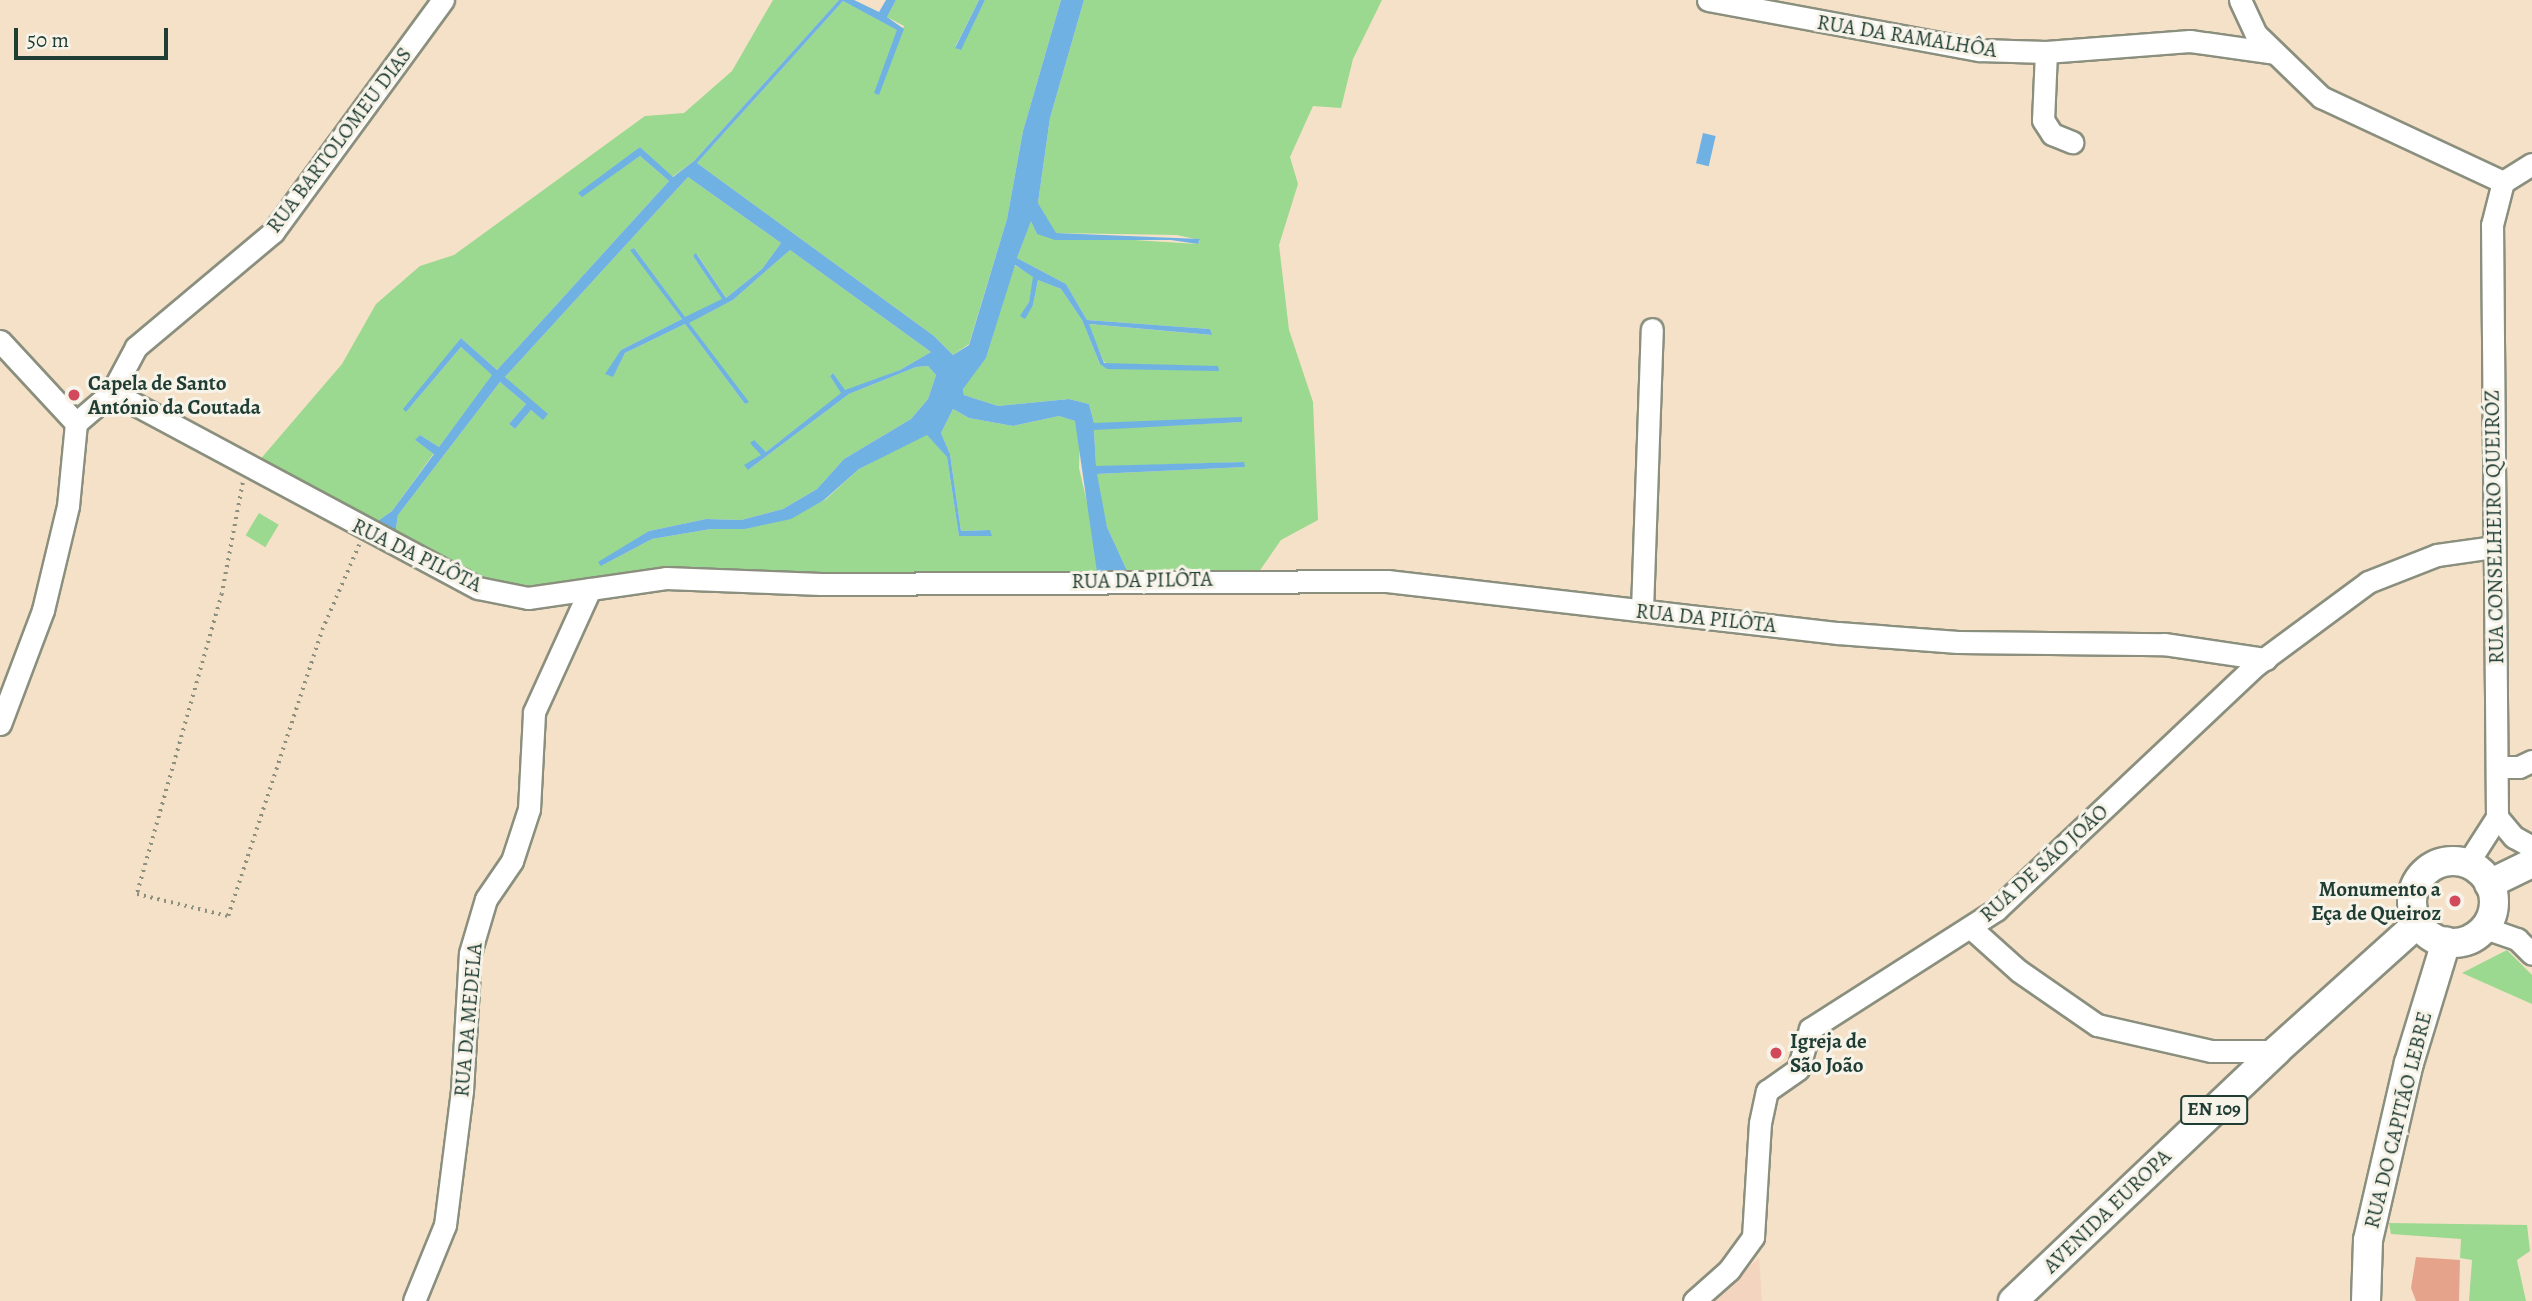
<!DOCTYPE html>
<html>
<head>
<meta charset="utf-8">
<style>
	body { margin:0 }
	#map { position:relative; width:2532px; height:1301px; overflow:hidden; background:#f5e1c8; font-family:Alegreya,serif }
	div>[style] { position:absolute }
	.built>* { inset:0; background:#f3d4be }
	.green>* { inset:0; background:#9ad98f; transform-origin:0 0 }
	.water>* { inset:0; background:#70b1e4; transform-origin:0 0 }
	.building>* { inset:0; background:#e6a38c }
	.path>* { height:3.5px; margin-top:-1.75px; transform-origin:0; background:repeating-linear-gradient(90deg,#8a8f7e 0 2px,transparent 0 7px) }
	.roads { filter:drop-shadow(2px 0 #8a8f7e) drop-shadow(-2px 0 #8a8f7e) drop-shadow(0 2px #8a8f7e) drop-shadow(0 -2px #8a8f7e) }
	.minor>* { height:21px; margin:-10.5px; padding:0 10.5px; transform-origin:10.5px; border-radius:10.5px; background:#fff }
	.major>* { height:28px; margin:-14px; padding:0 14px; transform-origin:14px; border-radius:14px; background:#fff }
	.major>.ring { margin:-14px; padding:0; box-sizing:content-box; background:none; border:28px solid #fff; border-radius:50% }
	.dots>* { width:19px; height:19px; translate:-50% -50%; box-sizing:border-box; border:4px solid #f7f3e8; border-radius:50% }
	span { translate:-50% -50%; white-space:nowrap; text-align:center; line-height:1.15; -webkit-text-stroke:6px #f7f3e8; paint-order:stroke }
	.shield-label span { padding:2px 5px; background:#f7f3e8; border:2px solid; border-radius:5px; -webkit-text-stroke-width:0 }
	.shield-label { font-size:19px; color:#1f3d34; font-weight:700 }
	.street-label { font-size:21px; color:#1f3d34 }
	.poi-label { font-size:21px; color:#1f3d34; font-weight:700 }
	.left { translate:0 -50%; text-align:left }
	.right { translate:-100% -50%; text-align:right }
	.scale { position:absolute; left:14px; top:28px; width:154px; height:32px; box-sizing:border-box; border:4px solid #1f3d34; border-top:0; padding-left:9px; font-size:21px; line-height:24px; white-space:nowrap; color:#1f3d34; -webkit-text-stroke:5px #f7f3e8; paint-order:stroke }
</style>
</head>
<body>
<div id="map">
	<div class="built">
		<i style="clip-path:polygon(1759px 1258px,1762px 1301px,1711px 1301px)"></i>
	</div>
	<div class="green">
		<i style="clip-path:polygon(773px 0,839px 0,694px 161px,672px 177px,640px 147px,582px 196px,640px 156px,669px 181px,497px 370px,461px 338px,406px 412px,461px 347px,493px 375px,439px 447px,420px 435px,416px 441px,434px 453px,392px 511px,375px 523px,258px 462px,342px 364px,376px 304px,420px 266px,454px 255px,645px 116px,684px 113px,732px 71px)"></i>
		<i style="clip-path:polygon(896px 0,979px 0,955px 47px,960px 50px,985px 0,1061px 0,1023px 131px,1007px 219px,969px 344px,953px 355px,934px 336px,697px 163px,843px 1px,898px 30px,875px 93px,904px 26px,887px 17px)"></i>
		<i style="clip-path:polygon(1084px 0,1382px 0,1353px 59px,1341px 108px,1313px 106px,1290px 157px,1298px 184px,1279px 245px,1289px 330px,1313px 402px,1318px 520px,1281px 540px,1258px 573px,1129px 575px,1107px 527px,1097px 483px,1097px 474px,1244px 467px,1244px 462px,1096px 467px,1094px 429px,1242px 422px,1094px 423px,1089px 404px,1069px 399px,998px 406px,964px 395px,963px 388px,986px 358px,1014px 265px,1034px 277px,1029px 302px,1021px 316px,1033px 305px,1038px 280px,1061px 289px,1082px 320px,1100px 364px,1109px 364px,1104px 362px,1088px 324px,1211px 335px,1210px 329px,1087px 320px,1066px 284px,1017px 258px,1031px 220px,1037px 234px,1198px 244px,1200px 240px,1177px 235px,1055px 233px,1038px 203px,1050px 118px)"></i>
		<i style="clip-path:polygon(688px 177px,781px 243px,762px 269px,726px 298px,697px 254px,693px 256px,723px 300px,685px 318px,634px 248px,631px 250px,682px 319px,621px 350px,613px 376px,625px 353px,685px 324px,745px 404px,748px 402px,688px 323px,733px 300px,790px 250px,931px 352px,900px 370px,845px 391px,833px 373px,830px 376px,842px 393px,766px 452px,753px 440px,762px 455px,748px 470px,849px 394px,916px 367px,928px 366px,936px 375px,928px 399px,911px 419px,844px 459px,817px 489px,783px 509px,741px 520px,706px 519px,649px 531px,601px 566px,652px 539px,711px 529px,745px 529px,825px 500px,859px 469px,927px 434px,947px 457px,959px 536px,990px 530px,961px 531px,950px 454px,941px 433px,953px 409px,969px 418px,1013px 426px,1059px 416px,1075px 421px,1080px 434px,1079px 468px,1104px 575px,527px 585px,484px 580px,395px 535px,398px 515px,500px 382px,526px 404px,509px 424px,515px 429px,531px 410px,543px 419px,547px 415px,505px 377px)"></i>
		<i style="left:259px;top:513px;width:23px;height:26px;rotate:31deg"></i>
		<i style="clip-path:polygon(2507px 950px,2532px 975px,2532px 1004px,2462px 973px)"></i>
		<i style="clip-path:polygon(2389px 1223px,2527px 1225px,2530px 1251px,2517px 1260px,2526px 1301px,2469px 1301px,2472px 1260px,2460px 1258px,2461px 1239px,2391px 1234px)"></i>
	</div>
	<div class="water">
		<i style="clip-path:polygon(839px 0,854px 0,879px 12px,886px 0,896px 0,887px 17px,904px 29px,879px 95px,874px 93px,897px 30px,843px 1px,697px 163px,934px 336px,953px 355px,969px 345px,1007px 219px,1023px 131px,1061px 0,1084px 0,1050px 118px,1038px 203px,1056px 233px,1200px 239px,1198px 244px,1171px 240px,1055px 240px,1037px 234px,1031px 221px,1017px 258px,1066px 284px,1087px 320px,1210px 329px,1212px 335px,1089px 324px,1104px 363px,1218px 366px,1219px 371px,1107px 369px,1100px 364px,1082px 320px,1061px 289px,1038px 280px,1033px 305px,1025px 319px,1020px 316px,1029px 302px,1033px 277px,1015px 265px,986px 358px,963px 389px,964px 395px,998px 406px,1069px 399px,1089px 404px,1094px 423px,1242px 417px,1242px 422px,1094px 430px,1096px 466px,1244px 462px,1245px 467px,1097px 474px,1107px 527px,1129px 575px,1097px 572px,1075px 421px,1059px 416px,1013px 426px,969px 418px,953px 409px,941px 433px,950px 454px,961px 531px,990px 530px,992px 536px,959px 536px,947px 457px,927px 435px,859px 469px,824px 500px,791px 519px,745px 529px,711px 529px,652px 539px,601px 566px,598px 562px,649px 531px,706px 519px,741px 520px,783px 509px,817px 489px,844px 459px,911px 419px,928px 399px,936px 375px,928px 366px,916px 367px,849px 394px,748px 470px,744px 465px,761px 455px,750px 443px,754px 440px,766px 452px,841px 393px,830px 376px,833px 373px,845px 390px,900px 370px,931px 352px,790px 250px,733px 300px,689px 323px,749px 402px,745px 404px,685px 324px,625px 353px,613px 377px,605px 374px,621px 350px,682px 319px,630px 250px,634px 248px,685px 317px,722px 299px,693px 256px,696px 253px,726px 298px,762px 269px,781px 243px,688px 177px,505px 377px,548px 414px,543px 420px,531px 410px,515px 429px,509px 424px,526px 404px,500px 382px,398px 515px,395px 535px,375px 523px,392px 511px,434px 454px,415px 440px,420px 435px,439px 447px,492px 375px,461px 347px,406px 412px,403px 409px,461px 338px,497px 370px,669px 181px,640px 156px,582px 197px,578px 193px,640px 147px,673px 177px,694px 161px)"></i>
		<i style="clip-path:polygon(979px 0,985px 0,961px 50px,955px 48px)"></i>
		<i style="left:1703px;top:133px;width:13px;height:31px;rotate:13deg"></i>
	</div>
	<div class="building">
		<i style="clip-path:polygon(2416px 1257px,2460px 1260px,2459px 1301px,2416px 1301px,2411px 1288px)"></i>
	</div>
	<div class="path">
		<i style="left:243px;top:483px;width:113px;rotate:100.7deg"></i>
		<i style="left:222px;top:594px;width:312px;rotate:105.8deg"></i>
		<i style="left:137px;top:894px;width:94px;rotate:13.6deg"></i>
		<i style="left:228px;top:916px;width:301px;rotate:-71.8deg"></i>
		<i style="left:322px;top:630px;width:93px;rotate:-66.5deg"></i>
	</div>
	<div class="roads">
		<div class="minor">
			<i style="left:1708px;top:0;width:276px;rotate:10.5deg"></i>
			<i style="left:1979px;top:50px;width:67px;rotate:1.7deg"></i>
			<i style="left:2046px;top:52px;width:144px;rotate:-4.4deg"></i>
			<i style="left:2190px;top:41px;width:85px;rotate:8.1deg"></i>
			<i style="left:2240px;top:0;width:38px;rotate:65deg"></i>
			<i style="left:2256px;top:34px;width:91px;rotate:44.1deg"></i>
			<i style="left:2321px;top:97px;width:201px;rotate:25deg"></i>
			<i style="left:2046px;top:52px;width:68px;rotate:92.5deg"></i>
			<i style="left:2043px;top:120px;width:17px;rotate:57deg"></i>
			<i style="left:2052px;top:134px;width:22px;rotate:22deg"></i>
			<i style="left:2503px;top:182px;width:34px;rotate:-32deg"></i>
			<i style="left:0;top:341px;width:112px;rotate:47.2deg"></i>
			<i style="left:112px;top:392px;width:51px;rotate:-61.9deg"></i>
			<i style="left:136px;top:347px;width:179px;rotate:-40deg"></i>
			<i style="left:273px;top:232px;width:288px;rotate:-53.8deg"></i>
			<i style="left:76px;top:423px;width:48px;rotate:-40.7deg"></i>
			<i style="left:112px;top:392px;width:415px;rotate:28.2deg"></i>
			<i style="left:478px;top:588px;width:51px;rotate:11.3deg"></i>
			<i style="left:528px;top:598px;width:139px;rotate:-8.2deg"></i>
			<i style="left:666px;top:578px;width:155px;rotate:2.2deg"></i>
			<i style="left:821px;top:584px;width:566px;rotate:-0.3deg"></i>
			<i style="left:1387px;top:581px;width:454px;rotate:6.6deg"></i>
			<i style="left:1838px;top:633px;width:120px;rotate:4.3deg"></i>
			<i style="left:1958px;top:642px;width:206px;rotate:0.6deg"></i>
			<i style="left:2164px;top:644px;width:103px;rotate:8.4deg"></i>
			<i style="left:1642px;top:610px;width:281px;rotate:-88deg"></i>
			<i style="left:0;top:724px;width:122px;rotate:-69.3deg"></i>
			<i style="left:43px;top:610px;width:107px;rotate:-76.5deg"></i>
			<i style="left:68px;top:506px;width:83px;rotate:-84.5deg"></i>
			<i style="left:2497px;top:767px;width:22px"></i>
			<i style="left:2519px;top:767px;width:14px;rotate:-25deg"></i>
			<i style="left:2497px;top:817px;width:26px;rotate:50deg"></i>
			<i style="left:2514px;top:837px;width:21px;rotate:29deg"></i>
			<i style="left:2467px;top:864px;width:56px;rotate:-57.4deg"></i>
			<i style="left:2497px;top:817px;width:592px;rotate:-90.48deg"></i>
			<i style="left:2492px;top:225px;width:44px;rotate:-75.7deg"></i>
			<i style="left:1971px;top:928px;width:64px;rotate:41.9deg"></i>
			<i style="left:2019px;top:971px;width:95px;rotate:34.7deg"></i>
			<i style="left:2097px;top:1025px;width:117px;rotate:12.8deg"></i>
			<i style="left:2211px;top:1051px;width:65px"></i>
			<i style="left:2485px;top:928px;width:34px;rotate:19deg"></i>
			<i style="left:2517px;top:939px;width:21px;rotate:45deg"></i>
			<i style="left:414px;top:1301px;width:82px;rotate:-67.8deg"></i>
			<i style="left:445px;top:1225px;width:135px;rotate:-82.8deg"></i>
			<i style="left:462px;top:1091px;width:138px;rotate:-86.7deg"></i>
			<i style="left:470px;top:953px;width:56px;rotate:-73.5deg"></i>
			<i style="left:486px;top:899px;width:46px;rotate:-55.6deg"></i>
			<i style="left:512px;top:861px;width:55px;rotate:-71.9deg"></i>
			<i style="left:529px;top:809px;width:97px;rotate:-87deg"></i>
			<i style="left:534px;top:712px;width:135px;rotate:-65.5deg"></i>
			<i style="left:1694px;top:1301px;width:47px;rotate:-41.5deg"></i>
			<i style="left:1729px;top:1270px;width:41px;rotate:-54deg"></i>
			<i style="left:1753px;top:1237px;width:114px;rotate:-86.5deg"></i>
			<i style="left:1760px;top:1123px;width:33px;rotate:-78deg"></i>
			<i style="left:1767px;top:1091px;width:38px;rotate:-35deg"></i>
			<i style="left:1798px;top:1069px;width:42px;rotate:-73.3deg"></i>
			<i style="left:1810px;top:1029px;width:221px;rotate:-32.6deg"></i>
			<i style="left:1996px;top:910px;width:357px;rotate:-43.3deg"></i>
			<i style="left:2256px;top:665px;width:139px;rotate:-36.5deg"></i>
			<i style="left:2368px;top:582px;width:74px;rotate:-21.4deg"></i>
			<i style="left:2437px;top:555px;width:58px;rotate:-8deg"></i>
		</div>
		<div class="major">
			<i class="ring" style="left:2412px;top:861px;width:54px;height:54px"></i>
			<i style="left:2489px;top:884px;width:48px;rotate:-26deg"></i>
			<i style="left:2013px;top:1301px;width:363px;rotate:-43.5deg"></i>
			<i style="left:2276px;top:1051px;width:191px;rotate:-42deg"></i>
			<i style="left:2366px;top:1301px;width:61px;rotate:-88.1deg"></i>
			<i style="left:2368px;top:1240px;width:182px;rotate:-77deg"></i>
			<i style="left:2409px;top:1063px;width:127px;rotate:-73deg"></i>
		</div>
	</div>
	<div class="dots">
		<i style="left:74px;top:395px;background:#d1495b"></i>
		<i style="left:2455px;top:901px;background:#d1495b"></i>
		<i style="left:1776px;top:1053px;background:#d1495b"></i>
	</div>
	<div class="shield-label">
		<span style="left:2214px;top:1110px">EN 109</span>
	</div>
	<div class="street-label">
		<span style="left:1907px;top:36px;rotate:9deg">RUA DA RAMALHÔA</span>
		<span style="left:339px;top:140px;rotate:-53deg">RUA BARTOLOMEU DIAS</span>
		<span style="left:2494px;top:527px;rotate:-91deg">RUA CONSELHEIRO QUEIRÓZ</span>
		<span style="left:417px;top:555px;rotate:26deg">RUA DA PILÔTA</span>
		<span style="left:1142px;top:580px;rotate:-1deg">RUA DA PILÔTA</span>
		<span style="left:1706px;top:618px;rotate:6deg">RUA DA PILÔTA</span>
		<span style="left:2044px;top:863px;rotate:-42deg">RUA DE SÃO JOÃO</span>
		<span style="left:468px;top:1020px;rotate:-85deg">RUA DA MEDELA</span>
		<span style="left:2398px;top:1120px;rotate:-76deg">RUA DO CAPITÃO LEBRE</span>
		<span style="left:2107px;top:1211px;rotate:-44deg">AVENIDA EUROPA</span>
	</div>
	<div class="poi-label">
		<span class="left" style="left:88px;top:395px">Capela de Santo<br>António da Coutada</span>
		<span class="right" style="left:2441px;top:901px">Monumento a<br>Eça de Queiroz</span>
		<span class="left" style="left:1790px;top:1053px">Igreja de<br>São João</span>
	</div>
	<div class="scale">50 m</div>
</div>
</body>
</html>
